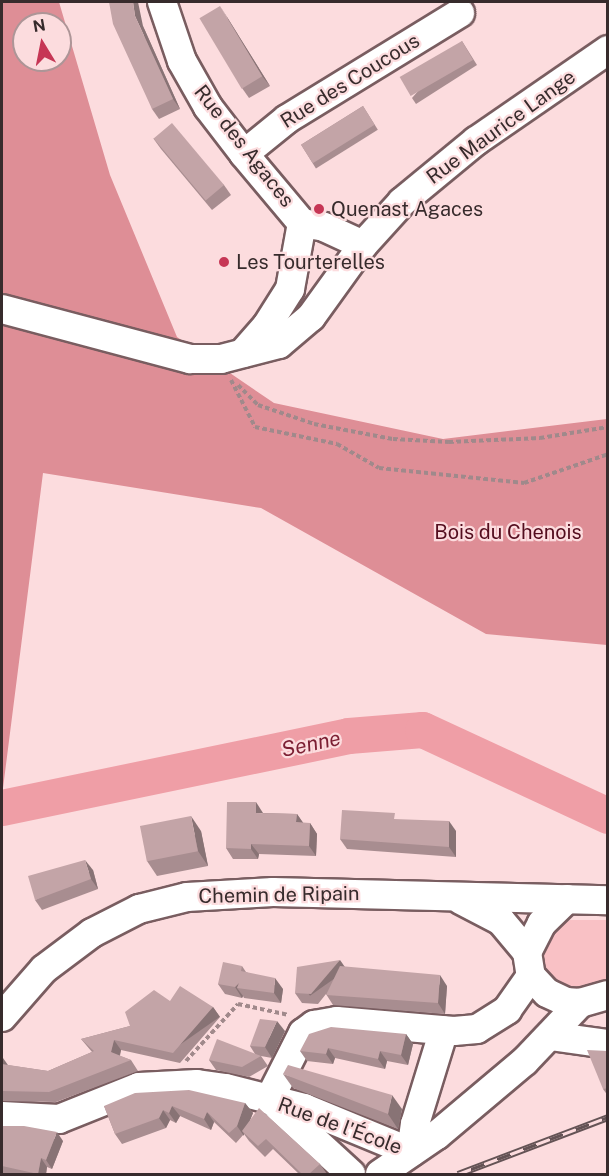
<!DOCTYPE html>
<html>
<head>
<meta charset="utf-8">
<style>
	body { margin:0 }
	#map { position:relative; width:609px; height:1176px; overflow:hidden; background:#fcdcde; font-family:"Public Sans",sans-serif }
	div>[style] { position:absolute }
	.green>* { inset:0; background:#f9c1c5 }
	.forest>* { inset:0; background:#de8e96 }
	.river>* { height:36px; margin:-18px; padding:0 18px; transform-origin:18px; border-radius:18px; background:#ef9ea6 }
	.path>* { height:4px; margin-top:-2px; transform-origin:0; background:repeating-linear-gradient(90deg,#a0898b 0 4.5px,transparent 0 7.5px) }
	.roads { filter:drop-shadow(2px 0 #795d60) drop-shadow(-2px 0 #795d60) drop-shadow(0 2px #795d60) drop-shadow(0 -2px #795d60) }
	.minor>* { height:28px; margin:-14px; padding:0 14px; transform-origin:14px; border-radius:14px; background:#fff }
	.rail>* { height:7px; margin-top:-3.5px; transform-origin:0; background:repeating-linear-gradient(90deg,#fcdcde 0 14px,#645355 0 28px); box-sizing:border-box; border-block:2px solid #645355 }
	.wall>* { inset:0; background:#a88d90; transform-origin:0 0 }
	.shaded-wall>* { inset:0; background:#887375; transform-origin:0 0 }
	.building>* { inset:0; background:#c3a4a7; transform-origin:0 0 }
	.dots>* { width:16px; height:16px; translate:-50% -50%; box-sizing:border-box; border:3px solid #fcdcde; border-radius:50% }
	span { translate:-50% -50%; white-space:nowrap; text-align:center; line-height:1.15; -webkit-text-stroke:4.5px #fcdcde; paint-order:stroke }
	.street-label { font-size:20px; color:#372b2c }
	.poi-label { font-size:20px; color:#372b2c }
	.left { translate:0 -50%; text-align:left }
	.park-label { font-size:20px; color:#540d1e }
	.water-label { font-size:21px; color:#7c1f33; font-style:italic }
	.frame { position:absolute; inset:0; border:3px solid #372b2c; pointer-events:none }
	.north { position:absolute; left:12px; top:12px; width:60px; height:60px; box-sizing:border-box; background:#fcdcde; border:2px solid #ad9597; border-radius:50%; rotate:350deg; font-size:16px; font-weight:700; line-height:24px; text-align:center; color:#372b2c }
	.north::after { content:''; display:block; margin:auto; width:21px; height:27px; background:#c63655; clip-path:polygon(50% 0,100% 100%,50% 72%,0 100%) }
</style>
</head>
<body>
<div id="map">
	<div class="green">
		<i style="clip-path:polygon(570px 920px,607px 920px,607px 981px,585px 989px,566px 990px,551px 983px,539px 947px,550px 930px)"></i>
	</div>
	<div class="forest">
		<i style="clip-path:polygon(evenodd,2px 2px,59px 2px,110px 175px,177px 337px,274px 403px,443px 439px,607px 419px,607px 645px,486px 634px,261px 508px,43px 473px,2px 796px,2px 2px,24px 24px,60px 24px,60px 60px,24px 60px,24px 24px)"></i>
	</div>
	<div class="river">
		<i style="left:2px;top:808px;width:354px;rotate:-11.7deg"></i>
		<i style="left:349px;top:736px;width:74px;rotate:-4.6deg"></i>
		<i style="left:423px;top:730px;width:204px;rotate:24.9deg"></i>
	</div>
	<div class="path">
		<i style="left:231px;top:380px;width:53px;rotate:62.9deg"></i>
		<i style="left:255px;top:427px;width:84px;rotate:11.7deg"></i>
		<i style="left:337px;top:444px;width:48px;rotate:29.7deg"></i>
		<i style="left:379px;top:468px;width:146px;rotate:5.9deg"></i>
		<i style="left:524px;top:483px;width:89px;rotate:-19deg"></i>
		<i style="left:238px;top:385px;width:28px;rotate:45deg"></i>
		<i style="left:258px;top:405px;width:59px;rotate:18.7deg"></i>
		<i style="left:314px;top:424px;width:80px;rotate:10.8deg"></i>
		<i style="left:393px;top:439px;width:56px;rotate:3.1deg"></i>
		<i style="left:449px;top:442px;width:91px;rotate:-2.5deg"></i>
		<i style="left:540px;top:438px;width:69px;rotate:-9.2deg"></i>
		<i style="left:186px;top:1061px;width:77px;rotate:-47.6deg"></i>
		<i style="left:238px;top:1004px;width:52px;rotate:12.2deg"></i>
	</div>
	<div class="roads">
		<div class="minor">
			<i style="left:162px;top:2px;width:62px;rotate:71.3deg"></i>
			<i style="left:182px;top:61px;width:53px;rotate:60.5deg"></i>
			<i style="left:208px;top:107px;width:59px;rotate:52.5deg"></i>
			<i style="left:244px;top:154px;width:90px;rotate:50deg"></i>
			<i style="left:302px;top:223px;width:22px;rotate:10deg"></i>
			<i style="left:324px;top:227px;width:43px;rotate:24.8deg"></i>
			<i style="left:244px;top:154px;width:55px;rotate:-39.1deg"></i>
			<i style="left:287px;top:119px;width:203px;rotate:-31.5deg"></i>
			<i style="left:2px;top:309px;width:195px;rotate:14.9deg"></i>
			<i style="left:190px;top:359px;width:31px"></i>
			<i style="left:221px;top:359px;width:60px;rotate:-14.5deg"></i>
			<i style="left:279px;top:344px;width:42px;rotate:-40.2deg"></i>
			<i style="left:311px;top:317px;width:89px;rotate:-54.2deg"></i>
			<i style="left:363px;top:245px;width:58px;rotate:-47.8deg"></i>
			<i style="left:402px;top:202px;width:96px;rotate:-39.5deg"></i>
			<i style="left:476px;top:141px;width:160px;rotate:-34.6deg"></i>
			<i style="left:243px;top:353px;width:35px;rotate:-49deg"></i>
			<i style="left:266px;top:327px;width:45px;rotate:-57.7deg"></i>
			<i style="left:290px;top:289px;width:67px;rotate:-79.7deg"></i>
			<i style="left:567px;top:899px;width:35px;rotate:136deg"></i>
			<i style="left:542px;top:923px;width:33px;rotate:117deg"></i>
			<i style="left:527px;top:952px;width:24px;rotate:81deg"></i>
			<i style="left:531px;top:976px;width:23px;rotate:47deg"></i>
			<i style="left:547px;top:993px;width:21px;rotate:25deg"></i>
			<i style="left:566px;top:1002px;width:14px;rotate:4deg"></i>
			<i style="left:580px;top:1003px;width:29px;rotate:-16deg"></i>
			<i style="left:461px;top:900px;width:45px;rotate:27.7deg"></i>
			<i style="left:501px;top:921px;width:40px;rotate:50deg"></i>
			<i style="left:2px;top:1017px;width:64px;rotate:-48.8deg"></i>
			<i style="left:44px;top:969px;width:60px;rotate:-36.9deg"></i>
			<i style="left:92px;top:933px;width:53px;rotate:-27.1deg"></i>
			<i style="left:139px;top:909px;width:49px;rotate:-14deg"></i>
			<i style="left:187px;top:897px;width:86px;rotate:-3.3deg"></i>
			<i style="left:273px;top:892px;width:335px;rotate:1.4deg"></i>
			<i style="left:550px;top:1036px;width:59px;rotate:7.9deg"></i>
			<i style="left:269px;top:1100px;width:75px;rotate:-63.1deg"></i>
			<i style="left:303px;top:1033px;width:14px;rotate:-36deg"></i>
			<i style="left:314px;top:1025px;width:23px;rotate:-10deg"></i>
			<i style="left:337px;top:1021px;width:117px;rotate:4.9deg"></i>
			<i style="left:454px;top:1031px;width:23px;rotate:-5deg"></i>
			<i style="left:477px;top:1029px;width:36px;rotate:-32deg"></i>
			<i style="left:507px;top:1010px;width:42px;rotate:-54.8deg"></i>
			<i style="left:278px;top:1107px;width:99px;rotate:42.5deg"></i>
			<i style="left:2px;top:1116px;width:57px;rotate:3deg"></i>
			<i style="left:59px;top:1119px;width:86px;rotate:-21.8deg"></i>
			<i style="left:139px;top:1087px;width:58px;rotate:-3deg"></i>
			<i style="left:197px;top:1084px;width:29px;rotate:8deg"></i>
			<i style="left:226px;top:1088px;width:81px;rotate:14.4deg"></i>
			<i style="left:304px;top:1108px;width:116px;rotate:22.4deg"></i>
			<i style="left:411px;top:1152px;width:28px;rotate:-82deg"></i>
			<i style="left:415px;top:1124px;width:98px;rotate:-72.9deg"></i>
			<i style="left:380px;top:1174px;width:69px;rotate:-34.4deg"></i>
			<i style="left:437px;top:1135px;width:115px;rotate:-40.1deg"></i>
			<i style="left:525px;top:1061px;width:80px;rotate:-46.5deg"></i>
		</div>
	</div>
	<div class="rail">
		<i style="left:458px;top:1174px;width:160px;rotate:-20.8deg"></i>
	</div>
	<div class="wall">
		<i style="clip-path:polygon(227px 17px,270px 86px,249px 98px,242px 88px)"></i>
		<i style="clip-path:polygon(143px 26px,180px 109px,159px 119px,152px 109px)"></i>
		<i style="clip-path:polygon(462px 41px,477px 65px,416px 104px,412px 98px)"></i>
		<i style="left:363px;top:106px;width:28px;height:73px;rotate:58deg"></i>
		<i style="clip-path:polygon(153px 138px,224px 185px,231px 195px,212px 210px,161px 149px)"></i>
		<i style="clip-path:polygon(263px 813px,297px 814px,303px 823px,310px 823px,317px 834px,316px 856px,259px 854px,258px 859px,233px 859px,226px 848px)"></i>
		<i style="clip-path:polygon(399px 820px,456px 831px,456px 857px,347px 849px,340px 839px)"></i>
		<i style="clip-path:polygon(201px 831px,208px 866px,157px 876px,147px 861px)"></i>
		<i style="clip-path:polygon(93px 870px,98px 889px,42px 910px,35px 900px)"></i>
		<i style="clip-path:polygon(242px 966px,246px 972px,283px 989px,281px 1003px,244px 998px,243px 996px,242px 998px,225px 994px,218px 984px)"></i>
		<i style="clip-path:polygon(344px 967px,447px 986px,445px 1014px,333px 1005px,326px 994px,318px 1004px,302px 1003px,295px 993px)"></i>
		<i style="clip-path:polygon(170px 1001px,213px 1007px,220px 1017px,180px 1063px,121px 1050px,120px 1056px,131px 1060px,138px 1071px,56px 1102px,2px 1101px,2px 1058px,7px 1065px,48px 1071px,92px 1052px,81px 1039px,130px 1026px)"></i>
		<i style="clip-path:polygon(285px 1031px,272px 1058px,261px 1056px,268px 1066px,249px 1077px,216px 1070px,209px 1060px,255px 1054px,250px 1046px)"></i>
		<i style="clip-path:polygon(406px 1034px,413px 1044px,408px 1065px,387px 1061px,385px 1069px,335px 1058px,333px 1064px,307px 1061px,300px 1051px)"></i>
		<i style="clip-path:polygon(608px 1051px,608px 1096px,603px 1089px)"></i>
		<i style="clip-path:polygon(283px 1074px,402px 1109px,398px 1129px,293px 1088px)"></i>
		<i style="clip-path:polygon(245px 1103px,253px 1113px,250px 1120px,320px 1164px,327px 1174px,299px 1174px,273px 1149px,265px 1157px,249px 1141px,244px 1134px,236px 1143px,214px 1122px,211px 1130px,180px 1116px,176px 1123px,170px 1120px,166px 1128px,122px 1144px,115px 1134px,104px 1106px)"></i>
		<i style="clip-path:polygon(2px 1126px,63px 1141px,52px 1169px,47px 1167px,46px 1174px,8px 1174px,2px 1173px)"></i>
	</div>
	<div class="shaded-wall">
		<i style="clip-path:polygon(133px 2px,138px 2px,143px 26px,180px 109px,173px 99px,135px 16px)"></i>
		<i style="clip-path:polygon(220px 6px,227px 17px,270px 86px,262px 76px)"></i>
		<i style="clip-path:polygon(256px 802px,263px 813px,256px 813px)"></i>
		<i style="clip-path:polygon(297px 814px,304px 824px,296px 822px)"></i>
		<i style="clip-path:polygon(191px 816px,201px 831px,208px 866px,198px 851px)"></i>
		<i style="clip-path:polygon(449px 821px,456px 831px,456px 857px,449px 847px)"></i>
		<i style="clip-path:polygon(310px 823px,317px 834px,316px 856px,309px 846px)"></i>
		<i style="clip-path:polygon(251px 844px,259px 854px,258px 859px,251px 849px)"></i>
		<i style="clip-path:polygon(85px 860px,93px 870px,98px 889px,91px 879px)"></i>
		<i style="left:340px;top:960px;width:12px;height:45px;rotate:55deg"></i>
		<i style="clip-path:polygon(440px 975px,447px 986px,445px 1014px,438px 1003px)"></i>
		<i style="clip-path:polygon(275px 978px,283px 989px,281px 1003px,274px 993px)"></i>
		<i style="clip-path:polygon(239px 983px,237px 988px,243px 996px,242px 998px,235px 987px)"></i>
		<i style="left:213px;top:1007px;width:12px;height:61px;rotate:55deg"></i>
		<i style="clip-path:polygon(277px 1021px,285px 1031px,272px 1058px,265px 1047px)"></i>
		<i style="clip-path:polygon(406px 1034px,413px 1044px,408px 1065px,401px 1055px)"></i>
		<i style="clip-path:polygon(114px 1040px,121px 1050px,118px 1062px,111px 1052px)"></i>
		<i style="clip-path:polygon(328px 1048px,335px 1058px,333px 1064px,326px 1054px)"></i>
		<i style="clip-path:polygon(380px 1051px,387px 1061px,385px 1069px,378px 1059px)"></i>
		<i style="clip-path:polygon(3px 1058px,10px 1068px,2px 1065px)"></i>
		<i style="clip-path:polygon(392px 1095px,402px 1109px,398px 1129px,388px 1114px)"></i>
		<i style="clip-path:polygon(245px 1103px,253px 1113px,245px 1133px,242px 1131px,244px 1134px,244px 1136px,237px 1126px)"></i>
		<i style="clip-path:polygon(172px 1106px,180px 1116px,176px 1123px,169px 1113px)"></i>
		<i style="clip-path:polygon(163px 1110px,170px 1120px,166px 1128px,159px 1118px)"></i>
		<i style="clip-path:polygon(207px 1112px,214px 1122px,211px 1130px,204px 1119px)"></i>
		<i style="clip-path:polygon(57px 1132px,63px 1141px,52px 1169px,46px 1160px)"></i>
		<i style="clip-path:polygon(41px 1158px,47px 1167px,46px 1174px,38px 1174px)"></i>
	</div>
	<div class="building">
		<i style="clip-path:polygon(109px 2px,133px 2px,135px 16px,173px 99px,152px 109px,113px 24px)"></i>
		<i style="left:220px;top:6px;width:82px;height:24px;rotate:59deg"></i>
		<i style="left:462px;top:41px;width:22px;height:72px;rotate:60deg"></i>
		<i style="left:363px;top:106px;width:22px;height:73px;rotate:58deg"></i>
		<i style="left:172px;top:123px;width:81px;height:24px;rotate:50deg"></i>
		<i style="clip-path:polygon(227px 802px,256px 802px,256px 813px,297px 814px,296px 822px,310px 823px,309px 846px,251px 844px,251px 849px,226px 848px)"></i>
		<i style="clip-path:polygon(342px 810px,395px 813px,394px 819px,449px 821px,449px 847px,340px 839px)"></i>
		<i style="left:191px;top:816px;width:36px;height:52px;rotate:79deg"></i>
		<i style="clip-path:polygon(85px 860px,91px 879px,35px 900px,28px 876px)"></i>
		<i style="clip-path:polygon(340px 960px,311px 994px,295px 993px,297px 967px)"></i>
		<i style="clip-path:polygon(223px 962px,242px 966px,241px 971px,275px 978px,274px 993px,237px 988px,239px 983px,235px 987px,218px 984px)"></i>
		<i style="clip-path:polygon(340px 966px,440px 975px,438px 1003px,326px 995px)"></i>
		<i style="clip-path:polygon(180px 986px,213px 1007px,173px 1053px,114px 1040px,111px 1052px,131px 1060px,49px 1092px,2px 1091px,2px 1064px,48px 1071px,94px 1051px,81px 1039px,130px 1026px,125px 1012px,154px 990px,170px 1001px)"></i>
		<i style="clip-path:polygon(260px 1019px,277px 1021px,265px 1047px,250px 1046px)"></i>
		<i style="clip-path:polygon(331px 1027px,406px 1034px,401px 1055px,380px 1051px,378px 1059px,328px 1048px,326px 1054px,300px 1051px,309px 1034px)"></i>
		<i style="clip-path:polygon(217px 1039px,261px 1056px,242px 1067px,209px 1060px)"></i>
		<i style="clip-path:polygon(587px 1050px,608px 1051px,608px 1088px,603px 1089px)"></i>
		<i style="clip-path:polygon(288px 1065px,392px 1095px,388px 1114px,283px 1074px)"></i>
		<i style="clip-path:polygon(189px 1090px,245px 1103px,237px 1126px,229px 1133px,207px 1112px,204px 1119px,172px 1106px,169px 1113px,163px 1110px,159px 1118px,115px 1134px,104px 1106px,135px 1093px)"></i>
		<i style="clip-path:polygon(259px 1108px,320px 1164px,309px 1174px,302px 1174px,266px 1139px,258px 1146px,242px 1131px)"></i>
		<i style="clip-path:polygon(2px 1126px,24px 1126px,57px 1132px,46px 1160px,41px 1158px,38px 1174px,2px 1166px)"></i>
	</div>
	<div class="dots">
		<i style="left:319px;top:209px;background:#c63655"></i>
		<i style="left:224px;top:262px;background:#c63655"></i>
	</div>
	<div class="street-label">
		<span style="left:350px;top:81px;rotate:-32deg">Rue des Coucous</span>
		<span style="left:501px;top:127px;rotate:-36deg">Rue Maurice Lange</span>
		<span style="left:244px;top:146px;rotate:52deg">Rue des Agaces</span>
		<span style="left:279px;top:895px;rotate:-1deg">Chemin de Ripain</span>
		<span style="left:340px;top:1126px;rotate:20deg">Rue de l'École</span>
	</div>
	<div class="poi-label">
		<span class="left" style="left:331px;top:209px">Quenast Agaces</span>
		<span class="left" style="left:236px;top:262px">Les Tourterelles</span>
	</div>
	<div class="park-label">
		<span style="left:508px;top:532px">Bois du Chenois</span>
	</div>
	<div class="water-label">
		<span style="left:311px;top:744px;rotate:-12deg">Senne</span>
	</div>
	<div class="frame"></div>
	<div class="north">N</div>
</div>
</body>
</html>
